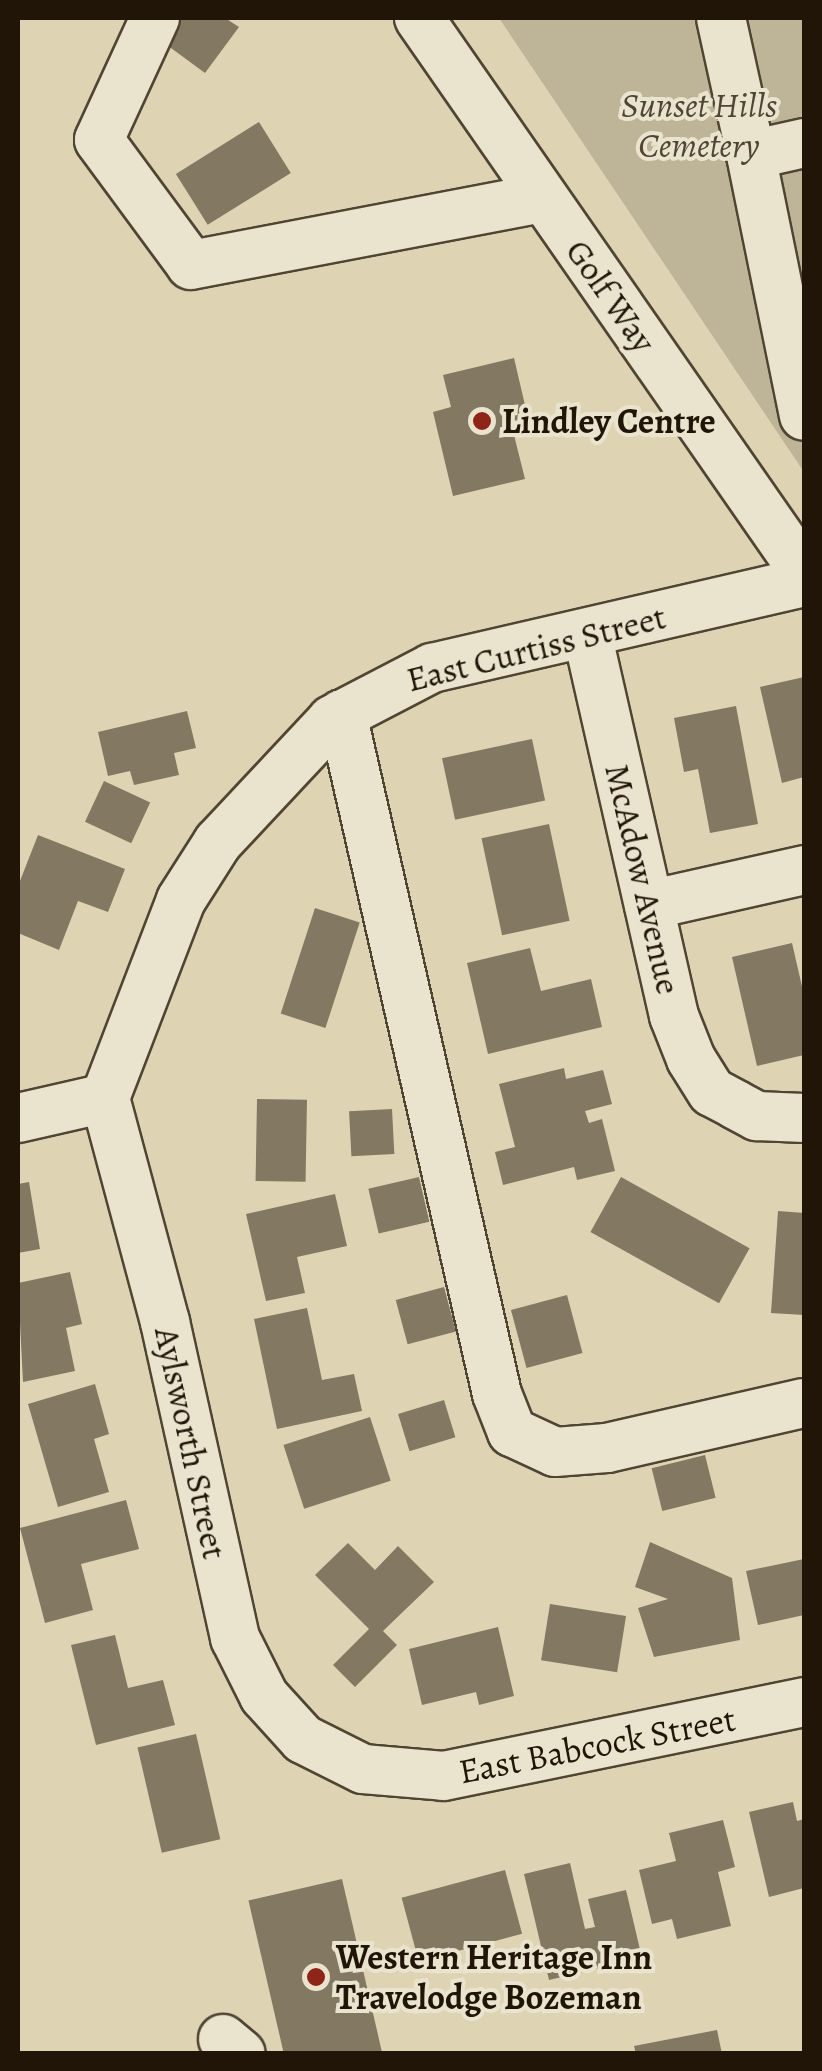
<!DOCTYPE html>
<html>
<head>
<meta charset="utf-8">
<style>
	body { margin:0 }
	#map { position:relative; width:822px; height:2071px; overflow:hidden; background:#ded4b4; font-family:Alegreya,serif }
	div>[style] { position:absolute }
	.green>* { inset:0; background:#beb497 }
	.building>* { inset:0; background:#837861; transform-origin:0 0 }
	.roads { filter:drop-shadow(2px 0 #504532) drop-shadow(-2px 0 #504532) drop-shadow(0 2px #504532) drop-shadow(0 -2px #504532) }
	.minor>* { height:48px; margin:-24px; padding:0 24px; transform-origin:24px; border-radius:24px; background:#eae3ce }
	.dots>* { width:28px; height:28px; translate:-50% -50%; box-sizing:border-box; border:5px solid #eae3ce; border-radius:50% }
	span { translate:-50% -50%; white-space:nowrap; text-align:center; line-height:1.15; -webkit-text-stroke:8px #eae3ce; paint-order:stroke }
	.park-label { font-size:35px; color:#504532; font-style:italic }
	.street-label { font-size:35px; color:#211507 }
	.poi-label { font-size:35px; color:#211507; font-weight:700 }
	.left { translate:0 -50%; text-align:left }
	.frame { position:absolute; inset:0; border:20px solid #211507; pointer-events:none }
</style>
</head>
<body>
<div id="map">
	<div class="green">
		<i style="clip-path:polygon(499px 18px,804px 18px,804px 472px)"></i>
	</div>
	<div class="building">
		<i style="clip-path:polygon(171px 18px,225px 18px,239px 27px,205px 73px,156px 37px)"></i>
		<i style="left:259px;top:122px;width:60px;height:98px;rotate:58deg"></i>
		<i style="clip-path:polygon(514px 358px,531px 431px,514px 435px,525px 479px,453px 496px,433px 412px,451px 407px,443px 375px)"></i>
		<i style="clip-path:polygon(804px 677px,804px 777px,782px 783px,760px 687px)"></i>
		<i style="clip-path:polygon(736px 706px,758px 824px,710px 833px,698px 769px,684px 772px,674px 718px)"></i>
		<i style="clip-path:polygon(187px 711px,196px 748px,174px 753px,179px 775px,134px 785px,130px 771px,108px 776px,98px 732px)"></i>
		<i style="left:532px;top:739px;width:63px;height:92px;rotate:78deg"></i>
		<i style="left:104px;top:781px;width:51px;height:45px;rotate:25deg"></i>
		<i style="left:549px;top:824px;width:99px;height:69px;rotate:78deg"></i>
		<i style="clip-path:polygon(38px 835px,125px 869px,108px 912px,78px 901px,59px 950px,18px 933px,18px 886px)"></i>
		<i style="left:315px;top:908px;width:47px;height:111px;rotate:18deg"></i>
		<i style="clip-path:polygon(792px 943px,804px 995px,804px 1055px,757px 1066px,732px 957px)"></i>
		<i style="clip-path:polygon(530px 948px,541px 991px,591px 979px,602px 1027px,488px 1054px,467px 963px)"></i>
		<i style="clip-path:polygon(564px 1068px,566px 1079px,603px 1070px,612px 1104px,585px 1111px,589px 1123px,602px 1119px,615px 1171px,577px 1180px,574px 1167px,503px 1185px,495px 1152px,515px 1147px,499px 1084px)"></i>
		<i style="left:257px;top:1099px;width:50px;height:82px;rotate:1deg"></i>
		<i style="left:392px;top:1109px;width:45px;height:43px;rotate:87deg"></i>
		<i style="left:419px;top:1177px;width:46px;height:52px;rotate:77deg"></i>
		<i style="left:621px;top:1177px;width:147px;height:63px;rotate:29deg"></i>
		<i style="clip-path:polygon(29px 1182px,40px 1249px,18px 1253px,18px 1184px)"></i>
		<i style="clip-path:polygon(335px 1194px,347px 1246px,297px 1257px,305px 1293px,266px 1301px,246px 1214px)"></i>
		<i style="clip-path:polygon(778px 1211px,804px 1213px,804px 1315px,771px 1313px)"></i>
		<i style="clip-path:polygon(70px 1272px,82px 1324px,66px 1328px,75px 1371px,23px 1382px,18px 1283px)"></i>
		<i style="left:444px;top:1287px;width:46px;height:50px;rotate:75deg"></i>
		<i style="left:567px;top:1295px;width:60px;height:58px;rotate:75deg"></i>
		<i style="clip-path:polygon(307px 1308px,322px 1380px,354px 1374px,362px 1411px,277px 1429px,254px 1319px)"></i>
		<i style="clip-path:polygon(95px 1384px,109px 1434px,94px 1439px,109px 1492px,58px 1507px,28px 1404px)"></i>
		<i style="left:444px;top:1400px;width:39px;height:48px;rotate:73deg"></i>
		<i style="left:370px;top:1417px;width:67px;height:91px;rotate:72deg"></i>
		<i style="left:705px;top:1455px;width:44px;height:55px;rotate:76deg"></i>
		<i style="clip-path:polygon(126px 1500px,139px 1549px,81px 1564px,93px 1610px,45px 1623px,20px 1528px)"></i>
		<i style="clip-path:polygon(650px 1542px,732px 1578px,740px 1640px,654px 1657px,638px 1608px,668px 1599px,635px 1587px)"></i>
		<i style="clip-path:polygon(348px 1543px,375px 1570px,398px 1546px,434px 1582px,383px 1631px,397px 1645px,355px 1687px,333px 1665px,369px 1629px,315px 1575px)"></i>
		<i style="clip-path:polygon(804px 1559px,804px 1615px,758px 1625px,746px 1571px)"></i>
		<i style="left:550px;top:1604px;width:77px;height:57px;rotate:9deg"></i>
		<i style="clip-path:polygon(498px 1627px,514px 1696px,479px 1705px,476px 1692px,422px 1705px,409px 1649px)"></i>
		<i style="clip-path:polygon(115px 1635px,128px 1688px,163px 1680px,175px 1725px,96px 1745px,71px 1645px)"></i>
		<i style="left:196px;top:1734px;width:108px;height:60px;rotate:77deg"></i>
		<i style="clip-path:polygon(793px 1802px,797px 1821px,804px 1819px,804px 1888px,769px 1897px,749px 1812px)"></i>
		<i style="clip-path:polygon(723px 1820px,735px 1867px,718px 1872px,731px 1926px,677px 1939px,672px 1919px,652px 1924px,639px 1870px,676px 1861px,669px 1833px)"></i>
		<i style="clip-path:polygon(570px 1863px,585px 1929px,595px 1927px,588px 1899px,626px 1890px,642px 1958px,549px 1980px,524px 1874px)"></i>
		<i style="left:505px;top:1870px;width:66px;height:107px;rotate:75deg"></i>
		<i style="left:342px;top:1879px;width:180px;height:96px;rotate:77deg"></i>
		<i style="clip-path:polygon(717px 2030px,722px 2054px,636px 2054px,634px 2046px)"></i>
	</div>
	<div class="roads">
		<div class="minor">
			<i style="left:155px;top:18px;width:134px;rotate:114.7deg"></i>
			<i style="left:99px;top:140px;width:155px;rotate:53.6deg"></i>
			<i style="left:191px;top:265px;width:358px;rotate:-10.8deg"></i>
			<i style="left:419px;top:18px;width:675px;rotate:55.2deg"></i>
			<i style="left:721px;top:18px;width:140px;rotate:77.6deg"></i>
			<i style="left:751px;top:155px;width:54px;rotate:-12.8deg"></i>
			<i style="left:751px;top:155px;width:266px;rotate:78.5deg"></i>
			<i style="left:587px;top:633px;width:393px;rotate:77.2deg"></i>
			<i style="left:674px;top:1016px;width:46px;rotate:68.4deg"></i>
			<i style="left:691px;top:1059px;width:39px;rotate:58deg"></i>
			<i style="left:712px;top:1092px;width:27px;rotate:28deg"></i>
			<i style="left:736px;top:1105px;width:24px;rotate:28deg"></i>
			<i style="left:757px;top:1116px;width:47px;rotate:2.4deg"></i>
			<i style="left:342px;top:714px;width:697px;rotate:77.16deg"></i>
			<i style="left:497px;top:1394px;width:41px;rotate:68.5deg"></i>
			<i style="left:512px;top:1432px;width:47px;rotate:24.9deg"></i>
			<i style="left:555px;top:1452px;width:52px;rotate:-4.4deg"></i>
			<i style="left:607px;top:1448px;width:202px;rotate:-12.9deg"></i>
			<i style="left:649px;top:905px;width:159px;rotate:-12.7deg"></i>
			<i style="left:105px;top:1098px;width:232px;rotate:75deg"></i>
			<i style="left:165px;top:1322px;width:324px;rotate:77.5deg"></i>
			<i style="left:235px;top:1638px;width:65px;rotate:63.4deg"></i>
			<i style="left:264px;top:1696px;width:58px;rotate:47.8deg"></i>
			<i style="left:303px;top:1739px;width:67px;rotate:26.6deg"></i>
			<i style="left:363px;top:1769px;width:81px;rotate:4.9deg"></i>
			<i style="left:444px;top:1776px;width:368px;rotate:-11.6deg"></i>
			<i style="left:18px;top:1118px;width:89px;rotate:-12.9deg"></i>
			<i style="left:105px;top:1098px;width:212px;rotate:-69deg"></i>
			<i style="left:181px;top:900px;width:69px;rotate:-57.5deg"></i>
			<i style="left:218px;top:842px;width:167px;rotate:-46.9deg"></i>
			<i style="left:332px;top:720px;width:113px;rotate:-27.5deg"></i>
			<i style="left:432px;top:668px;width:382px;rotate:-13deg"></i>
			<i style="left:223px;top:2039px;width:23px;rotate:40deg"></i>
		</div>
	</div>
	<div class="dots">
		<i style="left:482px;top:421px;background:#8f2418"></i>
		<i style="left:316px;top:1977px;background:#8f2418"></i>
	</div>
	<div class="park-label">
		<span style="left:699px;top:125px">Sunset Hills<br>Cemetery</span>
	</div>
	<div class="street-label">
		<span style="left:611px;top:296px;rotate:55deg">Golf Way</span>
		<span style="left:536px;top:648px;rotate:-14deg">East Curtiss Street</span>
		<span style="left:643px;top:879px;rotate:77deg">McAdow Avenue</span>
		<span style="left:191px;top:1443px;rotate:78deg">Aylsworth Street</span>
		<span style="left:597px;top:1745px;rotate:-11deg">East Babcock Street</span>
	</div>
	<div class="poi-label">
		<span class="left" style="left:502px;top:421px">Lindley Centre</span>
		<span class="left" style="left:336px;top:1977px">Western Heritage Inn<br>Travelodge Bozeman</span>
	</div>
	<div class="frame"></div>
</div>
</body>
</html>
